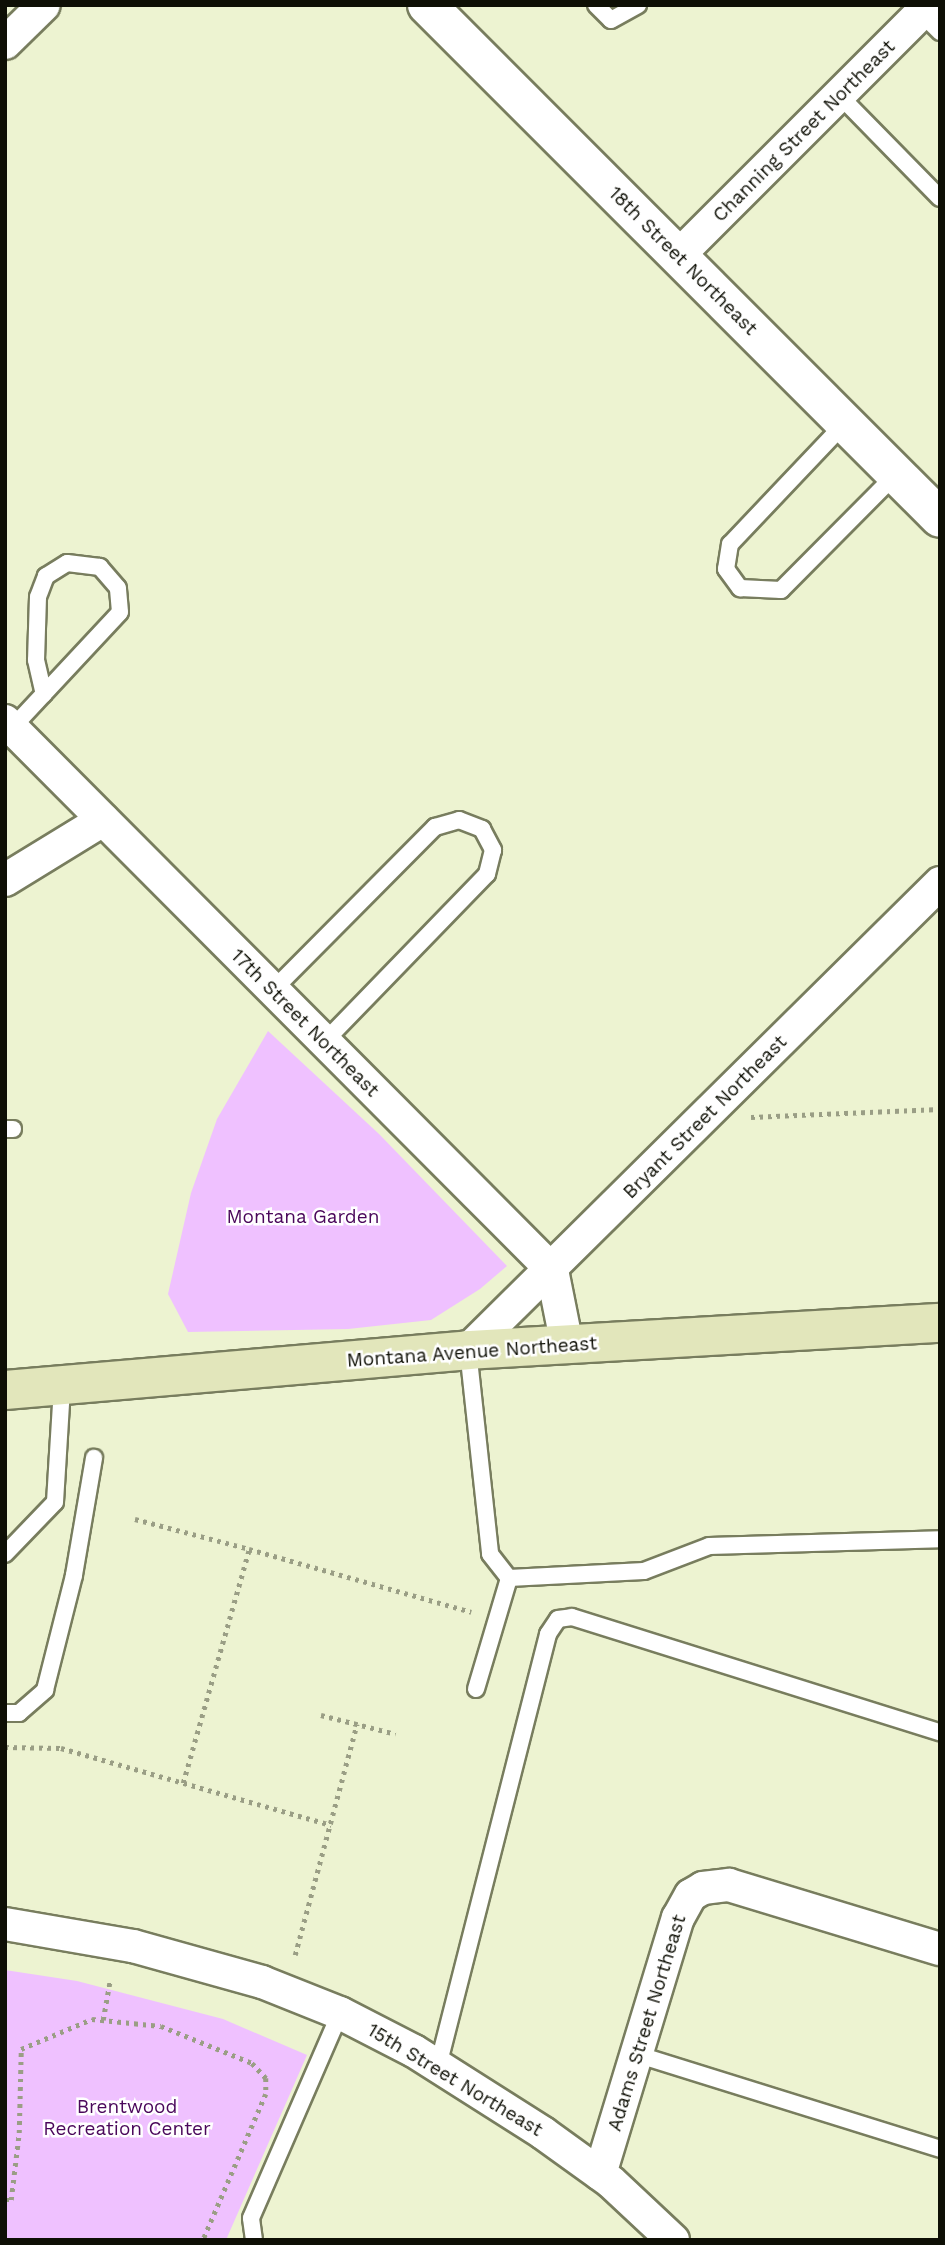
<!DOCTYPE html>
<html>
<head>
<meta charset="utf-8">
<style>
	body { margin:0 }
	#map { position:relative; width:945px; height:2245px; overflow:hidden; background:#edf3d1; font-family:"Work Sans",sans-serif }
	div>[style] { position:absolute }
	.green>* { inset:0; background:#efc1ff }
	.path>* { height:4.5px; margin-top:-2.25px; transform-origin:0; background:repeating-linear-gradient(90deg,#9a9e85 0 3.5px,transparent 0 8.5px) }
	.roads { filter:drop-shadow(2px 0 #787d5e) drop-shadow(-2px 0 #787d5e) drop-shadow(0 2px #787d5e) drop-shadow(0 -2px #787d5e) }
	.service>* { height:16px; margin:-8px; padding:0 8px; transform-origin:8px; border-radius:8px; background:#fff }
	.minor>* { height:32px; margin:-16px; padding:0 16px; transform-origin:16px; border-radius:16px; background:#fff }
	.tertiary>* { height:38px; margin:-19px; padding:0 19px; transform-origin:19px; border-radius:19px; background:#fff }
	.secondary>* { height:38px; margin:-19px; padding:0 19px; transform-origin:19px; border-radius:19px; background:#e2e6bb }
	span { translate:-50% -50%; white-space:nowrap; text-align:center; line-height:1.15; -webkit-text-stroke:5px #fff; paint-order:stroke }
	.street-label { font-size:19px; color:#0e0f05 }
	.park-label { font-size:19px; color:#4a075b }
	.frame { position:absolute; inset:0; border:7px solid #0e0f05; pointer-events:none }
</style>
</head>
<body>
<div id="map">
	<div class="green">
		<i style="clip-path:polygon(268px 1031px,379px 1134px,507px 1266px,480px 1289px,431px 1320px,348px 1329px,188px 1332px,168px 1294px,191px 1193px,217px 1119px)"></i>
		<i style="clip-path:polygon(5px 1970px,77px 1981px,223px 2019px,307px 2055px,226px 2240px,5px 2240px)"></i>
	</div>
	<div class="path">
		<i style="left:751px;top:1117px;width:189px;rotate:-2.4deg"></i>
		<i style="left:135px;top:1519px;width:118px;rotate:14.7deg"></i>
		<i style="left:321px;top:1715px;width:77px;rotate:14.2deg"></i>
		<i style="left:5px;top:1747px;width:56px;rotate:1deg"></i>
		<i style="left:61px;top:1748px;width:281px;rotate:15.9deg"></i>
		<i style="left:183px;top:1783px;width:243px;rotate:-74.2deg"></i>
		<i style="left:249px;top:1549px;width:231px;rotate:15.8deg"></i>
		<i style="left:295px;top:1955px;width:239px;rotate:-75deg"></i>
		<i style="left:103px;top:2020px;width:40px;rotate:-80deg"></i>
		<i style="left:5px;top:2200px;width:6px"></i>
		<i style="left:11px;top:2200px;width:67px;rotate:-83.2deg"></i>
		<i style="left:19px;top:2133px;width:84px;rotate:-88.6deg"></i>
		<i style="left:21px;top:2049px;width:77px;rotate:-22.9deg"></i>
		<i style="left:92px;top:2019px;width:69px;rotate:5.8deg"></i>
		<i style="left:161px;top:2026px;width:98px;rotate:22.1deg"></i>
		<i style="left:252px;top:2063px;width:21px;rotate:47deg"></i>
		<i style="left:266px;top:2078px;width:16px;rotate:90deg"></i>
		<i style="left:266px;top:2094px;width:159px;rotate:113.3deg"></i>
	</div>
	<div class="roads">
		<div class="service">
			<i style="left:596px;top:5px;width:21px;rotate:45deg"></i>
			<i style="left:611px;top:20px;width:31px;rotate:-29deg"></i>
			<i style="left:921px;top:13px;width:27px;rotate:45deg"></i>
			<i style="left:839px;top:95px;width:144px;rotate:45.6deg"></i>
			<i style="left:845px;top:423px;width:167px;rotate:133.5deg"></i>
			<i style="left:730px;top:544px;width:25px;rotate:99deg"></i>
			<i style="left:726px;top:569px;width:24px;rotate:54deg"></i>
			<i style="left:740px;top:588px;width:41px;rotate:2.8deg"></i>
			<i style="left:781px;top:590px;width:163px;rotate:-45.2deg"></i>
			<i style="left:12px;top:728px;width:158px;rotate:-47deg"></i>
			<i style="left:120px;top:612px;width:24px;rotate:-95deg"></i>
			<i style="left:118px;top:588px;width:28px;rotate:-131deg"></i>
			<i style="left:100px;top:567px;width:33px;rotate:-173deg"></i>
			<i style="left:67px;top:563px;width:25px;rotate:148deg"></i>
			<i style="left:46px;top:576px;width:22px;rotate:111deg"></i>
			<i style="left:38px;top:597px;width:63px;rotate:91.8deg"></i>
			<i style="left:36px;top:660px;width:35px;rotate:77deg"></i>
			<i style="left:273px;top:990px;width:230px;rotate:-45.2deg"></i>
			<i style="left:435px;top:827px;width:25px;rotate:-16deg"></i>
			<i style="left:459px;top:820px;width:25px;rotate:21deg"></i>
			<i style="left:482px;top:829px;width:24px;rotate:62deg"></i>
			<i style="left:493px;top:850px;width:25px;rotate:104deg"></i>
			<i style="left:487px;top:874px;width:234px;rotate:134.1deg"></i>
			<i style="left:5px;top:1129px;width:8px"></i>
			<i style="left:468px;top:1350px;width:205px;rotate:83.8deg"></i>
			<i style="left:490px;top:1554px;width:31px;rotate:52deg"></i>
			<i style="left:509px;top:1578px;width:135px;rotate:-3deg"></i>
			<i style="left:644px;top:1571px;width:70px;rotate:-21deg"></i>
			<i style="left:709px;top:1546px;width:231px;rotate:-1.7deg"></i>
			<i style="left:5px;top:1554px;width:72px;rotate:-46.1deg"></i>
			<i style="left:55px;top:1502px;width:115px;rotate:-86.5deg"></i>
			<i style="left:476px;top:1689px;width:116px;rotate:-73.4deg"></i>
			<i style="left:5px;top:1713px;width:14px"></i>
			<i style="left:19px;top:1713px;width:35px;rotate:-41deg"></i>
			<i style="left:45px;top:1690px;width:119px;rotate:-75.8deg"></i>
			<i style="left:74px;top:1575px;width:119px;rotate:-80.3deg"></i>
			<i style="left:639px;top:2055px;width:315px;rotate:17.3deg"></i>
			<i style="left:438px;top:2066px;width:446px;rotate:-75.7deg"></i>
			<i style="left:548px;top:1634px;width:18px;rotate:-56deg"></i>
			<i style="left:558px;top:1619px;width:14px;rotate:-8deg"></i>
			<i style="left:572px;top:1617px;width:386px;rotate:17.4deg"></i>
			<i style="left:254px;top:2240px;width:22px;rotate:-98deg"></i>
			<i style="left:251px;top:2218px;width:223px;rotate:-66.5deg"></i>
		</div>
		<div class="minor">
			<i style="left:5px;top:43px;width:54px;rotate:-44.3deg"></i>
			<i style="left:678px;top:256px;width:355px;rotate:-45deg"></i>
			<i style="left:5px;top:721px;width:775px;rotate:45.1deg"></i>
			<i style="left:552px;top:1270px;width:76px;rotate:78.7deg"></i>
			<i style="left:5px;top:880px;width:115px;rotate:-31.5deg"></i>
			<i style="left:468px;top:1350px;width:664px;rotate:-44.69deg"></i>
			<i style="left:5px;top:1924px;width:130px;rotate:9.8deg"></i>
			<i style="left:133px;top:1946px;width:134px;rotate:15.6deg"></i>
			<i style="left:262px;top:1982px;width:84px;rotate:21.7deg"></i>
			<i style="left:340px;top:2013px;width:83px;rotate:27.2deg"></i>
			<i style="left:414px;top:2051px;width:153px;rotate:32.4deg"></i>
			<i style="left:543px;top:2133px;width:84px;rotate:35.8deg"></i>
			<i style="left:611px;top:2182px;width:85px;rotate:43.1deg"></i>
			<i style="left:600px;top:2174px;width:268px;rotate:-73.1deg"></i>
			<i style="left:678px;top:1918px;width:26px;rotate:-61deg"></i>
			<i style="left:691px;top:1895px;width:14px;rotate:-30deg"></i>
			<i style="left:703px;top:1888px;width:26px;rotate:-7deg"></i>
			<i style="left:729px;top:1885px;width:220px;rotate:16.9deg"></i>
		</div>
		<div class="tertiary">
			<i style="left:427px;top:5px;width:725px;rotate:45deg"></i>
		</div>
		<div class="secondary">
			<i style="left:5px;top:1390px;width:465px;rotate:-4.9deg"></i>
			<i style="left:468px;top:1350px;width:473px;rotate:-3.3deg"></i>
		</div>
	</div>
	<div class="street-label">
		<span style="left:804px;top:131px;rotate:-45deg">Channing Street Northeast</span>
		<span style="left:683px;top:261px;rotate:45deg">18th Street Northeast</span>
		<span style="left:305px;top:1023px;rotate:45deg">17th Street Northeast</span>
		<span style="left:705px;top:1117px;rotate:-45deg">Bryant Street Northeast</span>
		<span style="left:472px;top:1352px;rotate:-4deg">Montana Avenue Northeast</span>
		<span style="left:647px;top:2023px;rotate:-73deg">Adams Street Northeast</span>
		<span style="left:455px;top:2080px;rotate:31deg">15th Street Northeast</span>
	</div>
	<div class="park-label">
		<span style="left:303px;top:1217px">Montana Garden</span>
		<span style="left:127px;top:2118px">Brentwood<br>Recreation Center</span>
	</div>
	<div class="frame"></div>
</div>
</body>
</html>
